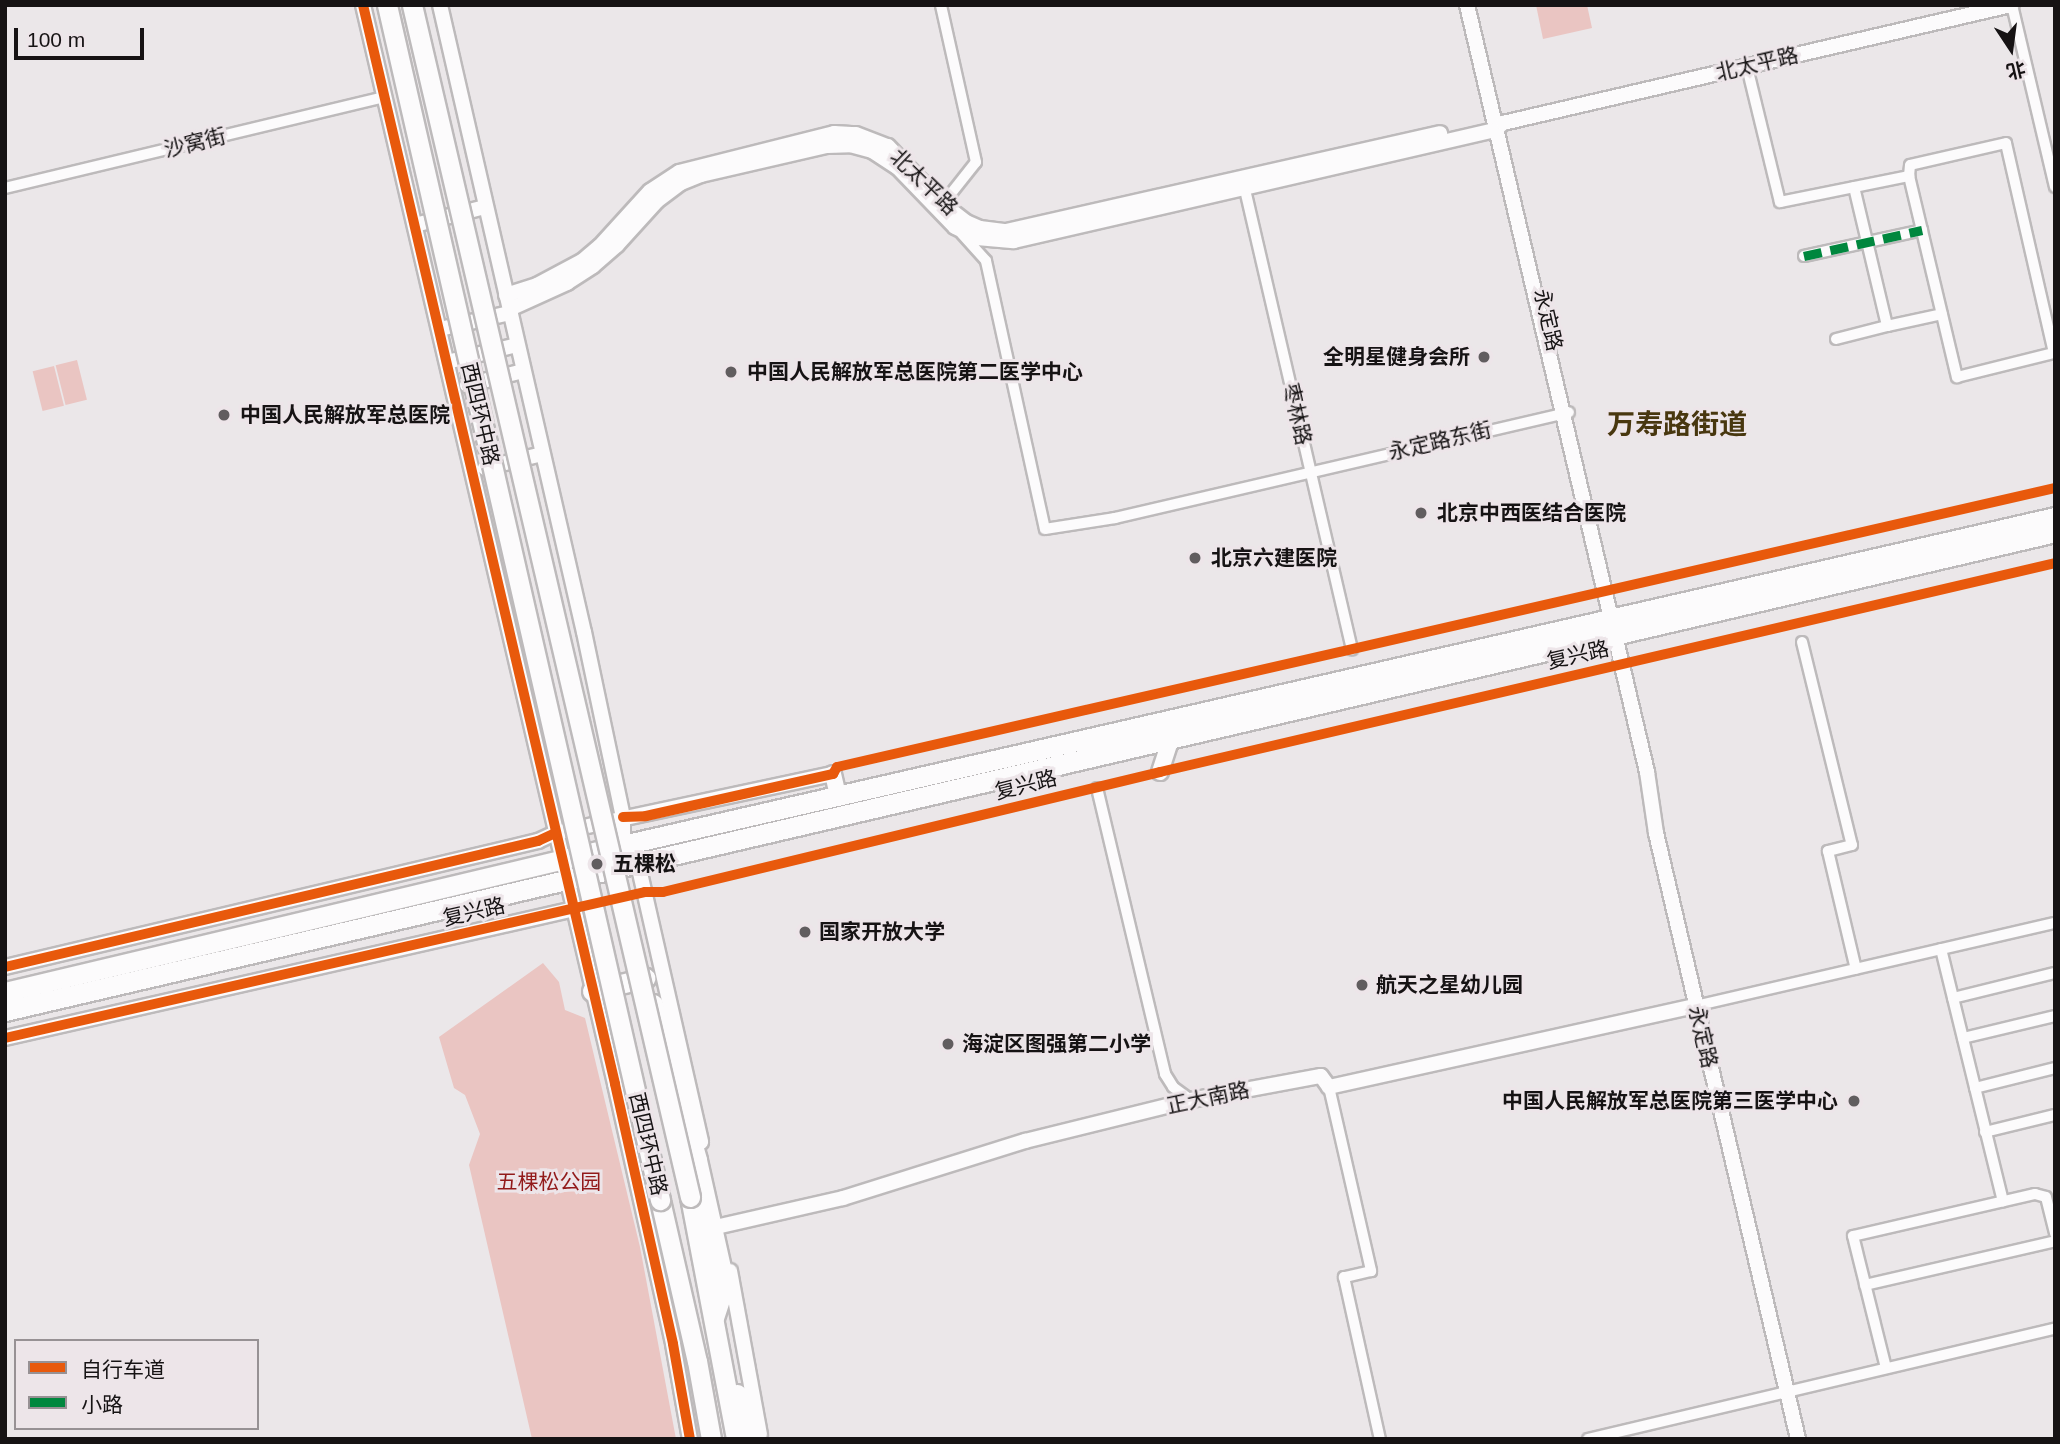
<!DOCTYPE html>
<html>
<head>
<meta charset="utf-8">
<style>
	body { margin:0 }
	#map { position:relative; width:2060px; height:1444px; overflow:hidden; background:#ebe7e9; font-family:Helvetica,"Noto Sans SC",sans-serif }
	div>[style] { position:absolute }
	.green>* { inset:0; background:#eac5c2; transform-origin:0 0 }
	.roads { filter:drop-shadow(2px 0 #bdbabb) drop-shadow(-2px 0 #bdbabb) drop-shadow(0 2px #bdbabb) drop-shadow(0 -2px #bdbabb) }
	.street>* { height:10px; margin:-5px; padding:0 5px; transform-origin:5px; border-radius:5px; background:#fcfbfc }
	.secondary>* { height:14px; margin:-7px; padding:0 7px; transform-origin:7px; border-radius:7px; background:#fcfbfc }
	.primary>* { height:16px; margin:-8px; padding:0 8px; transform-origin:8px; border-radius:8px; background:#fcfbfc }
	.highway>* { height:19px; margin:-9.5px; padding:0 9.5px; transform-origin:9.5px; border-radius:9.5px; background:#fcfbfc }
	.bridges { filter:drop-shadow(2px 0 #bdbabb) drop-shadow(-2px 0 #bdbabb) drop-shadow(0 2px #bdbabb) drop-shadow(0 -2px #bdbabb) }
	.highway-bridge>* { height:19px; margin:-9.5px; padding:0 9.5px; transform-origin:9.5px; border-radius:9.5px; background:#fcfbfc }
	.quiet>* { height:9px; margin-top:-4.5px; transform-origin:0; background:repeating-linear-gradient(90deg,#00873e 0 18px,transparent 0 27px) }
	.cycleway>* { height:10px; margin:-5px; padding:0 5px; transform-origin:5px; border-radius:5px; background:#e8590c }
	.dots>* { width:19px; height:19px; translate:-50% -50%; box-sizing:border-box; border:4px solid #ede5e9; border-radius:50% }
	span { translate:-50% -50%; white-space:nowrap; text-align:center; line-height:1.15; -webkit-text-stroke:6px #ede5e9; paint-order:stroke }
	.street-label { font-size:21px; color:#161314 }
	.poi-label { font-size:21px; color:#161314; font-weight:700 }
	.right { translate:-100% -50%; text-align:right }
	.left { translate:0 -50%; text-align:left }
	.park-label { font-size:21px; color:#921a1a }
	.district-label { font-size:28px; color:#48370f; font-weight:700 }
	.frame { position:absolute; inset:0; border:7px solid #161314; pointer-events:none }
	.legend { position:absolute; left:14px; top:1339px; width:245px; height:91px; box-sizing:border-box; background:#ede5e9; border:2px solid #979194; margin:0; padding:9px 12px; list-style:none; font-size:21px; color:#161314 }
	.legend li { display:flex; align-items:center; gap:14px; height:35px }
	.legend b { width:35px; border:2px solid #979194 }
	.north { position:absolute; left:1976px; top:14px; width:70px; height:70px; -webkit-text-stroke:5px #ede5e9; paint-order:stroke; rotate:167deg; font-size:19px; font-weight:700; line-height:28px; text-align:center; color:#161314 }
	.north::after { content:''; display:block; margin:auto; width:24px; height:32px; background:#161314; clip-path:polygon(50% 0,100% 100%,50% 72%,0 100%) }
	.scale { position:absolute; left:14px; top:28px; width:130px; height:32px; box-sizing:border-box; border:4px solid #161314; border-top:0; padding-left:9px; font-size:21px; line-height:24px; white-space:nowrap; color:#161314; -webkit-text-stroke:5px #ede5e9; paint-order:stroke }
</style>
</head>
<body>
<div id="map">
	<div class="green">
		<i style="clip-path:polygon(1536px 5px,1587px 5px,1592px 28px,1543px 39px)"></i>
		<i style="left:77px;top:360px;width:41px;height:22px;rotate:76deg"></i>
		<i style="left:54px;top:366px;width:41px;height:22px;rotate:76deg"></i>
		<i style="clip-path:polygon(543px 963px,559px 982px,565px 1010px,585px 1018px,640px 1247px,676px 1439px,532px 1439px,469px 1165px,480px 1134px,465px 1095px,454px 1088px,439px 1037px)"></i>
	</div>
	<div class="roads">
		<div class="street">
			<i style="left:2012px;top:5px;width:187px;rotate:76.7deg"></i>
			<i style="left:1747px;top:67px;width:139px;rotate:76.3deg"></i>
			<i style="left:1780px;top:202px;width:132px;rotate:-11.4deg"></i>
			<i style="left:1909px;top:176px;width:207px;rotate:76.6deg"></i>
			<i style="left:1957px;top:377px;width:100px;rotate:-13.9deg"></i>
			<i style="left:2054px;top:353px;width:215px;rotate:-102.9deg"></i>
			<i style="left:2006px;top:143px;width:98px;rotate:167.1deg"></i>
			<i style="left:1910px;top:165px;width:11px;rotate:95deg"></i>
			<i style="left:1243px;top:181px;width:481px;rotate:76.9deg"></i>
			<i style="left:1854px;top:187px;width:143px;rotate:76.6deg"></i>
			<i style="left:1887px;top:326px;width:56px;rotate:-12.3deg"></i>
			<i style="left:5px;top:188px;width:391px;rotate:-13.5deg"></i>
			<i style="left:938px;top:210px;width:61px;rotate:-51.6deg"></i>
			<i style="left:976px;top:162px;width:161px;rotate:-102.6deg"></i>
			<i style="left:962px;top:234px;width:36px;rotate:48deg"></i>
			<i style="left:986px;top:261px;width:274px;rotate:77.6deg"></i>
			<i style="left:1045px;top:529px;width:71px;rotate:-8.9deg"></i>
			<i style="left:1115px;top:518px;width:466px;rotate:-13.1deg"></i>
			<i style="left:1804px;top:256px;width:121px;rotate:-12.4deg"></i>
			<i style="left:1836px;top:339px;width:53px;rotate:-14.3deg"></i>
			<i style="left:1802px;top:642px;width:209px;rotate:76.2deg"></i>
			<i style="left:1852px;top:845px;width:25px;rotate:166deg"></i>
			<i style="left:1828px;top:851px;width:121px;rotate:76.7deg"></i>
			<i style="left:1097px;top:788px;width:294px;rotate:76.6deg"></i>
			<i style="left:1165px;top:1074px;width:15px;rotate:58deg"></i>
			<i style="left:1173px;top:1087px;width:22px;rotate:36deg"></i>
			<i style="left:1941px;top:949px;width:260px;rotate:76.2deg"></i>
			<i style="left:1953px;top:998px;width:105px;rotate:-13.8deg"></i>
			<i style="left:1695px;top:1006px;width:369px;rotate:-13deg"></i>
			<i style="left:1963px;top:1038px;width:95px;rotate:-13.4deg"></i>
			<i style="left:1329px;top:1087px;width:189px;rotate:77.1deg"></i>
			<i style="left:1371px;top:1271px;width:28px;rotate:167deg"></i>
			<i style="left:1344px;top:1277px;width:166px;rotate:77.5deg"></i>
			<i style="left:1975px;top:1088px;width:82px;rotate:-14deg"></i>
			<i style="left:1985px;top:1132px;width:72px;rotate:-13.7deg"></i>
			<i style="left:1865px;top:1285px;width:195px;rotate:-13deg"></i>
			<i style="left:1886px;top:1368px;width:136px;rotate:-104deg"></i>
			<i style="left:1853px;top:1236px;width:187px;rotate:-13deg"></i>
			<i style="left:2035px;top:1194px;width:11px;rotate:15deg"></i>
			<i style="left:2046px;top:1197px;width:38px;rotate:76deg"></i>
			<i style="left:1588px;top:1439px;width:480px;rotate:-13.3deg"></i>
		</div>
		<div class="secondary">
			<i style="left:363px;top:5px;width:1108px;rotate:76.85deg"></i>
			<i style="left:615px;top:1084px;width:266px;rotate:77.4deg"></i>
			<i style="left:673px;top:1344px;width:97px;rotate:79.9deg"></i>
			<i style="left:440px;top:5px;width:643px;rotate:77.07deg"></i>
			<i style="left:584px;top:632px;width:189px;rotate:78.1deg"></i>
			<i style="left:623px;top:817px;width:28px;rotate:90deg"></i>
			<i style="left:623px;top:845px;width:24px;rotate:52deg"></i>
			<i style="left:638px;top:864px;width:285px;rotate:77.2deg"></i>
			<i style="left:1467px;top:5px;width:788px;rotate:76.79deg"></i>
			<i style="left:1647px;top:772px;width:62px;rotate:81.6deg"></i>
			<i style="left:1656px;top:833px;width:622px;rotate:76.81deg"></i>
			<i style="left:415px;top:225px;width:72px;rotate:-14.4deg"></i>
			<i style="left:506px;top:295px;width:33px;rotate:-18deg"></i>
			<i style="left:537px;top:285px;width:51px;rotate:-28.1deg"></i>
			<i style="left:582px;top:261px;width:23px;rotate:-40deg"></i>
			<i style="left:600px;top:246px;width:74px;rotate:-47.7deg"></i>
			<i style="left:650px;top:191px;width:35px;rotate:-33deg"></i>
			<i style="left:679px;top:172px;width:160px;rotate:-14.1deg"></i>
			<i style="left:834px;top:133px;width:22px;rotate:3deg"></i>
			<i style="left:856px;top:134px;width:34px;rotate:21deg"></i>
			<i style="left:888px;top:146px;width:80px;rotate:46.5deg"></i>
			<i style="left:943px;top:204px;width:29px;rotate:38deg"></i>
			<i style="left:966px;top:222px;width:15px;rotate:23deg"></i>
			<i style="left:980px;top:228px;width:26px;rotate:7deg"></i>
			<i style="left:1006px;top:231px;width:445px;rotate:-12.7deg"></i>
			<i style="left:510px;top:309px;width:63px;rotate:-24.5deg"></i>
			<i style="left:567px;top:283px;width:31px;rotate:-33deg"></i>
			<i style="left:593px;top:266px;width:32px;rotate:-41deg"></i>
			<i style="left:617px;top:245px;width:59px;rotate:-47.7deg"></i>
			<i style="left:657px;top:201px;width:30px;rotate:-37deg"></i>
			<i style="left:681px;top:183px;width:22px;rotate:-22deg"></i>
			<i style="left:701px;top:175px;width:129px;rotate:-13deg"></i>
			<i style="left:827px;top:146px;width:23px;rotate:-2deg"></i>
			<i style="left:850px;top:145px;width:23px;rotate:15deg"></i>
			<i style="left:872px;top:151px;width:30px;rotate:33deg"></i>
			<i style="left:897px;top:167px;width:83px;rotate:46deg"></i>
			<i style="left:955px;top:227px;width:25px;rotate:27deg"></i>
			<i style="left:977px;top:238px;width:37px;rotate:5deg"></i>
			<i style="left:1014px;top:241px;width:494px;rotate:-13deg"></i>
			<i style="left:1495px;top:130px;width:11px;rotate:-41deg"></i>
			<i style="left:1503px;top:123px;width:522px;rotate:-13.08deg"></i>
			<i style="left:440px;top:329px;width:72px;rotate:-12.9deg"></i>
			<i style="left:447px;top:362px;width:72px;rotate:-13.7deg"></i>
			<i style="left:467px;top:385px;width:58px;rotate:-14deg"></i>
			<i style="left:485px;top:468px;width:59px;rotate:-13.8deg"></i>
			<i style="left:5px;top:967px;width:548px;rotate:-13.3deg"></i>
			<i style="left:538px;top:841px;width:19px;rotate:-25deg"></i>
			<i style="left:555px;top:833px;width:284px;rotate:-12deg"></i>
			<i style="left:5px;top:1038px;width:583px;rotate:-12.77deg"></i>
			<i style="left:720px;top:1226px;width:126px;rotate:-12.8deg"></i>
			<i style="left:843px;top:1198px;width:191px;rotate:-17.4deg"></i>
			<i style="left:1025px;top:1141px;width:171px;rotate:-13.9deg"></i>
			<i style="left:1191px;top:1100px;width:132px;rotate:-10.5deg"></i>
			<i style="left:1321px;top:1076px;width:14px;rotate:54deg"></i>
			<i style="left:1329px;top:1087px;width:375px;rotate:-12.5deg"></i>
			<i style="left:730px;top:1271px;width:166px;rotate:79.6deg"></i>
		</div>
		<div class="primary">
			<i style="left:1160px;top:772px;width:35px;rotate:-72deg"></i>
			<i style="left:833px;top:774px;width:23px;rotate:77deg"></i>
		</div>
		<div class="highway">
			<i style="left:592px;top:991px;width:55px;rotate:-13.8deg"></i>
			<i style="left:5px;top:992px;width:635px;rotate:-13.38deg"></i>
			<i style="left:623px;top:845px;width:1469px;rotate:-12.9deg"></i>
			<i style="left:653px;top:1004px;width:162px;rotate:74.2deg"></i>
			<i style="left:697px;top:1160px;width:119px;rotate:77.4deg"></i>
			<i style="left:723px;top:1276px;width:11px;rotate:85deg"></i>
			<i style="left:724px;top:1287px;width:33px;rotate:108deg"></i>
			<i style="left:5px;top:1011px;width:2105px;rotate:-13.15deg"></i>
			<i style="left:690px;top:1197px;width:246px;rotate:79.2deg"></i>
			<i style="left:660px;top:1200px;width:165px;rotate:77.1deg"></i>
			<i style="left:697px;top:1361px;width:79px;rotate:79.8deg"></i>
			<i style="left:737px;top:1394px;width:48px;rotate:68.2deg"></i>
		</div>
	</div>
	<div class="bridges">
		<div class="highway-bridge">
			<i style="left:387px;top:5px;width:1226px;rotate:77.13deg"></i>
			<i style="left:412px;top:5px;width:1224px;rotate:76.87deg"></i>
		</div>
	</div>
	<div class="quiet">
		<i style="left:1804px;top:256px;width:121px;rotate:-12.4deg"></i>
	</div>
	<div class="cycleway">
		<i style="left:363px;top:5px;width:1108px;rotate:76.85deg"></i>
		<i style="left:615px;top:1084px;width:266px;rotate:77.4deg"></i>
		<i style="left:673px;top:1344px;width:97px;rotate:79.9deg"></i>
		<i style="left:623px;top:817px;width:23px;rotate:-2deg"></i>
		<i style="left:646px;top:816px;width:192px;rotate:-12.7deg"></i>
		<i style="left:833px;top:774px;width:8px;rotate:-60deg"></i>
		<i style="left:837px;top:767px;width:1250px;rotate:-12.9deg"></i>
		<i style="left:5px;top:967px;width:548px;rotate:-13.3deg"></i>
		<i style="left:538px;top:841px;width:19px;rotate:-25deg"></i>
		<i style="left:5px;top:1038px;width:656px;rotate:-12.85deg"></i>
		<i style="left:645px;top:892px;width:18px"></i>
		<i style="left:663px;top:892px;width:511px;rotate:-13.57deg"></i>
		<i style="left:1160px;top:772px;width:919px;rotate:-13.14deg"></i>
	</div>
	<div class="dots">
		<i style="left:1484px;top:357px;background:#615d5f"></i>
		<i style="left:731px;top:372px;background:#615d5f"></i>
		<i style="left:224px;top:415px;background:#615d5f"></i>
		<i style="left:1421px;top:513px;background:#615d5f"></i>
		<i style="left:1195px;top:558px;background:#615d5f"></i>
		<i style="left:597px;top:864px;background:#615d5f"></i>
		<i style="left:805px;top:932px;background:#615d5f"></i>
		<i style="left:1362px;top:985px;background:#615d5f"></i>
		<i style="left:948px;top:1044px;background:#615d5f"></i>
		<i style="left:1854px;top:1101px;background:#615d5f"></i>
	</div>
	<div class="street-label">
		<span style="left:1757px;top:64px;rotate:-13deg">北太平路</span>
		<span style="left:195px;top:143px;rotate:-14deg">沙窝街</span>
		<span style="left:924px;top:182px;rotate:44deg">北太平路</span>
		<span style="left:1548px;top:320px;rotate:77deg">永定路</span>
		<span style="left:480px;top:414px;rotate:77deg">西四环中路</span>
		<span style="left:1297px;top:414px;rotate:77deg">枣林路</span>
		<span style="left:1440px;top:441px;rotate:-13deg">永定路东街</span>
		<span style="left:1578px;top:655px;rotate:-13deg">复兴路</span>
		<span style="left:1026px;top:785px;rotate:-14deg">复兴路</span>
		<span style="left:474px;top:912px;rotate:-13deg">复兴路</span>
		<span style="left:1703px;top:1037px;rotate:77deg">永定路</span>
		<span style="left:1208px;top:1098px;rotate:-12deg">正大南路</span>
		<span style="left:648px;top:1144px;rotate:77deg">西四环中路</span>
	</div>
	<div class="poi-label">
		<span class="right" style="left:1470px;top:357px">全明星健身会所</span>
		<span class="left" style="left:747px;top:372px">中国人民解放军总医院第二医学中心</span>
		<span class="left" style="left:240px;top:415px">中国人民解放军总医院</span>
		<span class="left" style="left:1437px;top:513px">北京中西医结合医院</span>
		<span class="left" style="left:1211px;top:558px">北京六建医院</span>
		<span class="left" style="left:613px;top:864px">五棵松</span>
		<span class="left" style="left:819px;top:932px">国家开放大学</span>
		<span class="left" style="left:1376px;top:985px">航天之星幼儿园</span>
		<span class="left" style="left:962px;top:1044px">海淀区图强第二小学</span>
		<span class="right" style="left:1838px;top:1101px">中国人民解放军总医院第三医学中心</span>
	</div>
	<div class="park-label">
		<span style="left:549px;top:1182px">五棵松公园</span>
	</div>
	<div class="district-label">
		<span style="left:1677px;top:425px">万寿路街道</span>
	</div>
	<div class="frame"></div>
	<ul class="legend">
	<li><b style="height:9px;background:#e8590c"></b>自行车道</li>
	<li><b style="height:9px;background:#00873e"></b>小路</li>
	</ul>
	<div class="north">北</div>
	<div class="scale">100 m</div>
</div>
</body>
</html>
